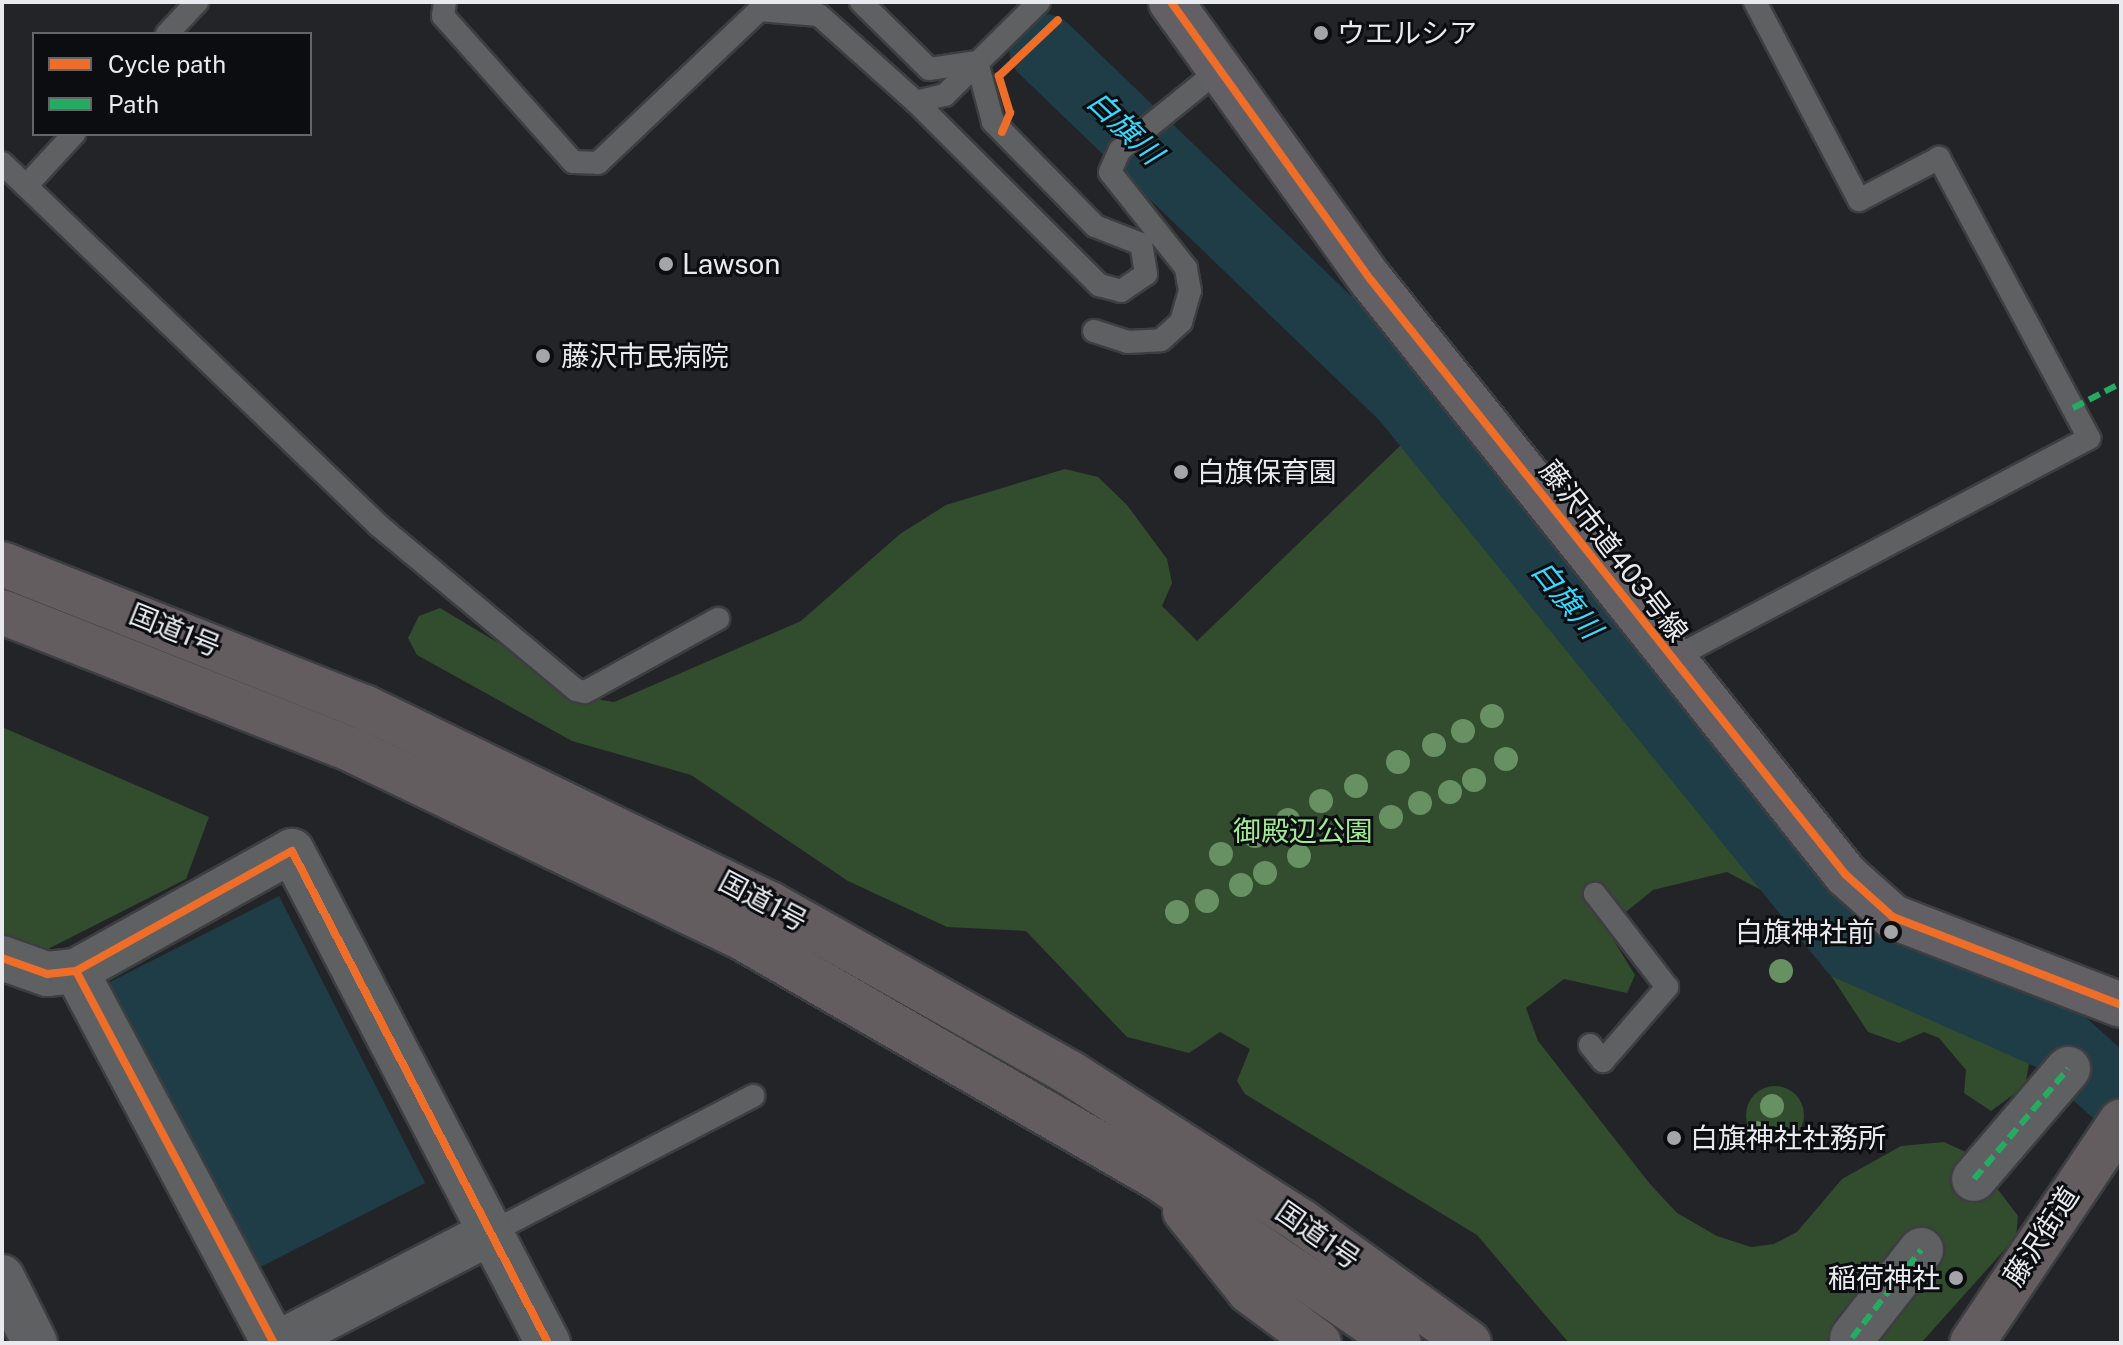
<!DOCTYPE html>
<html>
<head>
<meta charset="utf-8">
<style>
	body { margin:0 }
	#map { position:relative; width:2123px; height:1345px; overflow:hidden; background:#232428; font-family:"Public Sans","Noto Sans JP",sans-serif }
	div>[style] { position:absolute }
	.green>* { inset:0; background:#324c2e }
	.round { border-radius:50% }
	.water>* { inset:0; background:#1e3d46; transform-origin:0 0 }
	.river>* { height:70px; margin:-35px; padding:0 35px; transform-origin:35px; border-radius:35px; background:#1e3d46 }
	.roads { filter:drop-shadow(2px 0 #3d3e41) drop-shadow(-2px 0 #3d3e41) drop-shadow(0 2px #3d3e41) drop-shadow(0 -2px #3d3e41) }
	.lane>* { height:22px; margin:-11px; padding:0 11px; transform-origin:11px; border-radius:11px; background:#5e6062 }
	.street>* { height:44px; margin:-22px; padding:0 22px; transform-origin:22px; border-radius:22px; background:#5e6062 }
	.secondary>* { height:44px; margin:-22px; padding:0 22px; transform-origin:22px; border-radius:22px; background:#626064 }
	.highway>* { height:44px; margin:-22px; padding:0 22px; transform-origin:22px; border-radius:22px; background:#645d5f }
	.quiet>* { height:6px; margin-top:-3px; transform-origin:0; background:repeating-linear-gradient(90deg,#26ab63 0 12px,transparent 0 18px) }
	.cycleway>* { height:8px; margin:-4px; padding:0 4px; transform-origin:4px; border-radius:4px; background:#ee6e29 }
	.trees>* { width:24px; height:24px; margin:-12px; border-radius:50%; background:#689163 }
	.dots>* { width:22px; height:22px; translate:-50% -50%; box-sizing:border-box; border:4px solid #0c0d10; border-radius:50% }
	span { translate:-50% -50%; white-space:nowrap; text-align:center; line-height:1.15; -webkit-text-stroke:6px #0c0d10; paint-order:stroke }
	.poi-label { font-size:28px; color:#e9eaef }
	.left { translate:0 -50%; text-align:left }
	.right { translate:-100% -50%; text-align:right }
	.street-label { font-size:28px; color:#e9eaef }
	.park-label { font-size:28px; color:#a0eb94 }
	.water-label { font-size:30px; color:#34dbff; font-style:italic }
	.frame { position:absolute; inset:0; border:4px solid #e9eaef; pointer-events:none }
	.legend { position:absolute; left:32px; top:32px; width:280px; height:104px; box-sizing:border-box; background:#0c0d10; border:2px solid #646569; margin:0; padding:10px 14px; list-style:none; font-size:24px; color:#e9eaef }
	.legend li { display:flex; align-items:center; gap:16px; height:40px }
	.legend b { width:40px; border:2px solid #646569 }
</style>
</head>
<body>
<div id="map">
	<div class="green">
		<i style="clip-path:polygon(1402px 444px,1592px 657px,1704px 810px,1775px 888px,1860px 968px,2031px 1052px,2025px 1086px,1991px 1111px,1964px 1093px,1966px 1070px,1939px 1038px,1924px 1032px,1899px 1043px,1868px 1032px,1782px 901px,1727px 872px,1653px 890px,1606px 928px,1635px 975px,1627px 993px,1564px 979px,1526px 1008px,1538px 1041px,1650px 1184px,1677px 1213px,1717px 1236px,1751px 1247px,1774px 1244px,1797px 1232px,1842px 1179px,1901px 1146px,1944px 1142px,1972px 1155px,2018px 1216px,2016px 1237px,1921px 1343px,1569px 1343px,1477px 1235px,1245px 1094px,1237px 1081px,1250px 1049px,1220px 1032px,1189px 1053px,1127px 1037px,1026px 931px,947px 927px,848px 881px,691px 775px,572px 741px,417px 655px,408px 638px,419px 616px,440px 608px,590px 698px,614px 702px,801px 621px,900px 534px,946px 505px,1065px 469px,1098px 477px,1127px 505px,1167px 559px,1172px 583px,1162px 606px,1197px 641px)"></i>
		<i style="clip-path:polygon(2px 727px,209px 817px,186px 879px,46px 950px,2px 935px)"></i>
		<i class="round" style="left:1746px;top:1086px;width:58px;height:58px"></i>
	</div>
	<div class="water">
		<i style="left:279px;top:896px;width:322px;height:210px;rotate:63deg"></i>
	</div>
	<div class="river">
		<i style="left:1044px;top:49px;width:498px;rotate:43.9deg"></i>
		<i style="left:1403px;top:394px;width:712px;rotate:50.93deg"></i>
		<i style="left:1852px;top:947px;width:222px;rotate:23.9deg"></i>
		<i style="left:2055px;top:1037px;width:89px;rotate:41.8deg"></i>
	</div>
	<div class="roads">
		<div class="lane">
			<i style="left:445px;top:2px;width:14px;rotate:98deg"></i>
			<i style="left:443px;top:16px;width:195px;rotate:48.3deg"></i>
			<i style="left:573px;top:162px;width:25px;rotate:2deg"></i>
			<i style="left:598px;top:163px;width:222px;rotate:-43.5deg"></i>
			<i style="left:759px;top:10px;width:60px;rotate:4.8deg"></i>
			<i style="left:819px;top:15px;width:130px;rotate:41.9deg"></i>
			<i style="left:916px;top:102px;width:30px;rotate:-14deg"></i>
			<i style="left:945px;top:95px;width:132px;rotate:-44.7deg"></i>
			<i style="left:861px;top:2px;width:95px;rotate:44.6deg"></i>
			<i style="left:929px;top:69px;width:49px;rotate:-8.3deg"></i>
			<i style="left:167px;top:34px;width:44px;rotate:-46.8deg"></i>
			<i style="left:916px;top:102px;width:259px;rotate:45deg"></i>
			<i style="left:1099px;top:285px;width:23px;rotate:15deg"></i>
			<i style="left:1121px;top:291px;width:30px;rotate:-34deg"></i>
			<i style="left:1146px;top:274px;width:30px;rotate:-99deg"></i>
			<i style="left:1141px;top:244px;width:49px;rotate:-158.6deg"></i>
			<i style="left:1095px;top:226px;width:146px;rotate:-134.4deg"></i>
			<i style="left:993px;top:122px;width:62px;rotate:-104.9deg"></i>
			<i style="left:2px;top:163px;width:33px;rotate:44deg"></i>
			<i style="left:26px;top:186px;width:71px;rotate:-47.3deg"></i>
			<i style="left:26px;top:186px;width:489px;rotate:43.9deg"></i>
			<i style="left:378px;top:525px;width:258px;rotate:39.8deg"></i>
			<i style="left:576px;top:690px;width:9px;rotate:13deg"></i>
			<i style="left:585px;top:692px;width:152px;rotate:-28.8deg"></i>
			<i style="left:1094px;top:331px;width:35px;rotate:18deg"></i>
			<i style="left:1127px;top:342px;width:34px;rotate:-3deg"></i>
			<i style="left:1161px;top:340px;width:27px;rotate:-42deg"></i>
			<i style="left:1181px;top:322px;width:32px;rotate:-74deg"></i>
			<i style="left:1190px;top:291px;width:23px;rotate:-100deg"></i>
			<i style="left:1186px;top:268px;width:122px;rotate:-128.4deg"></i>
			<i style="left:1110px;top:172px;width:24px;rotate:-66deg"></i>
			<i style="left:1120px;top:150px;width:129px;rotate:-39deg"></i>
			<i style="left:1672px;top:659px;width:472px;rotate:-27.9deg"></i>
			<i style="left:2089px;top:438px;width:318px;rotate:-118.2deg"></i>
			<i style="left:1939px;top:158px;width:90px;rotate:152.3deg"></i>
			<i style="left:1859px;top:200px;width:224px;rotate:-117.7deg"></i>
			<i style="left:1590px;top:1045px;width:21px;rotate:51deg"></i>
			<i style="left:1603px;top:1061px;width:98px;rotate:-49.1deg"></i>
			<i style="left:1667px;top:987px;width:118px;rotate:-127.7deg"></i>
			<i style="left:490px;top:1233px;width:297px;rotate:-27.5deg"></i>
		</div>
		<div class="street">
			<i style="left:2px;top:958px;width:48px;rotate:19.6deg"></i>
			<i style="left:47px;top:974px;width:29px;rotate:-6deg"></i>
			<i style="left:76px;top:971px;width:247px;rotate:-29.1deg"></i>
			<i style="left:292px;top:851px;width:555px;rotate:62.51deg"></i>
			<i style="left:76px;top:971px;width:421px;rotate:62deg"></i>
			<i style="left:1974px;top:1179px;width:145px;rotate:-49.5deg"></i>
			<i style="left:2px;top:1277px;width:74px;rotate:63.4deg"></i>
			<i style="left:1852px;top:1338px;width:112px;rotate:-51.9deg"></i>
			<i style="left:278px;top:1343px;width:239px;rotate:-27.4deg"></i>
		</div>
		<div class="secondary">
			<i style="left:1171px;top:2px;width:342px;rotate:54.3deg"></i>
			<i style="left:1371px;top:280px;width:761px;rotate:51.4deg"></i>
			<i style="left:1846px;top:875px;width:63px;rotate:41.8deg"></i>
			<i style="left:1893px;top:917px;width:244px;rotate:21.1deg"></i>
		</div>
		<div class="highway">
			<i style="left:2px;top:564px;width:389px;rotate:21.6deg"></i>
			<i style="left:364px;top:707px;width:451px;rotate:25.9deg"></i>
			<i style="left:770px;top:904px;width:344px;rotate:29.4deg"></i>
			<i style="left:1070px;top:1073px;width:276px;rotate:32.7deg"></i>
			<i style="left:1302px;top:1222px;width:206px;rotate:35.9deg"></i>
			<i style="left:2px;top:612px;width:378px;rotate:21.5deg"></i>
			<i style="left:354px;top:751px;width:427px;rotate:25.7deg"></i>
			<i style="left:739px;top:936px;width:482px;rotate:30deg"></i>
			<i style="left:1157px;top:1177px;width:293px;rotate:34.4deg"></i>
			<i style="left:1185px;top:1211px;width:102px;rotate:51.3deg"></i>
			<i style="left:1249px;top:1291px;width:87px;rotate:36.6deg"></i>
			<i style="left:1972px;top:1343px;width:267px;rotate:-56.1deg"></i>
		</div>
	</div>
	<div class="quiet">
		<i style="left:2073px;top:408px;width:54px;rotate:-27.5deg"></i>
		<i style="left:1974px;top:1179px;width:145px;rotate:-49.5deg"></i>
		<i style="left:1852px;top:1338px;width:112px;rotate:-51.9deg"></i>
	</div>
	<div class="cycleway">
		<i style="left:1171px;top:2px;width:342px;rotate:54.3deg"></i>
		<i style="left:1371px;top:280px;width:761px;rotate:51.4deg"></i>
		<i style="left:1846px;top:875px;width:63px;rotate:41.8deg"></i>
		<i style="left:1893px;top:917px;width:244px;rotate:21.1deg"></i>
		<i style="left:1002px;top:132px;width:21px;rotate:-67deg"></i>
		<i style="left:1010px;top:113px;width:39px;rotate:-107deg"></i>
		<i style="left:999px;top:76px;width:81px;rotate:-43.5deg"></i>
		<i style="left:2px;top:958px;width:48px;rotate:19.6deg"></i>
		<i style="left:47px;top:974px;width:29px;rotate:-6deg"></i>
		<i style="left:76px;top:971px;width:247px;rotate:-29.1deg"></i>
		<i style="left:292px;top:851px;width:555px;rotate:62.51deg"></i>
		<i style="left:76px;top:971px;width:421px;rotate:62deg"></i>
	</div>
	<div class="trees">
		<i style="left:1492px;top:716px"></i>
		<i style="left:1463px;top:731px"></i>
		<i style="left:1434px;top:745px"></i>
		<i style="left:1506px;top:759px"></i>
		<i style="left:1398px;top:762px"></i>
		<i style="left:1474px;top:780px"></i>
		<i style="left:1356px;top:786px"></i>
		<i style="left:1450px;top:792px"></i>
		<i style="left:1321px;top:801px"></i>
		<i style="left:1420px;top:803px"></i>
		<i style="left:1391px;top:817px"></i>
		<i style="left:1288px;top:820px"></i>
		<i style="left:1352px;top:833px"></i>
		<i style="left:1255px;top:836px"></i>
		<i style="left:1221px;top:854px"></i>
		<i style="left:1299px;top:856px"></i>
		<i style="left:1265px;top:873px"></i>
		<i style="left:1241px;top:885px"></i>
		<i style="left:1207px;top:901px"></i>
		<i style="left:1177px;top:912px"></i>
		<i style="left:1781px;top:971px"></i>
		<i style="left:1772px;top:1106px"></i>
		<i style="left:1756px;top:1133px"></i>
	</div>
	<div class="dots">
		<i style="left:1321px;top:33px;background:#a4a5a9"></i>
		<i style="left:666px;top:264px;background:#a4a5a9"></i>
		<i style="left:543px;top:356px;background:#a4a5a9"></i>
		<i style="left:1181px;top:472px;background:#a4a5a9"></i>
		<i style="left:1891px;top:932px;background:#a4a5a9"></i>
		<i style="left:1674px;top:1138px;background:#a4a5a9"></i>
		<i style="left:1956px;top:1278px;background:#a4a5a9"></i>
	</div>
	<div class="poi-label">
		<span class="left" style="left:1337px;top:33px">ウエルシア</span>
		<span class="left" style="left:682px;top:264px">Lawson</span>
		<span class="left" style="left:561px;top:356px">藤沢市民病院</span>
		<span class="left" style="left:1197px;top:472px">白旗保育園</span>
		<span class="right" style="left:1875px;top:932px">白旗神社前</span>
		<span class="left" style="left:1690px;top:1138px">白旗神社社務所</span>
		<span class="right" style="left:1940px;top:1278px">稲荷神社</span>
	</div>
	<div class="street-label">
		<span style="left:1614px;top:551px;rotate:52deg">藤沢市道403号線</span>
		<span style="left:175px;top:630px;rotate:22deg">国道1号</span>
		<span style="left:763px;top:901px;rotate:28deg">国道1号</span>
		<span style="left:1318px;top:1235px;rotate:35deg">国道1号</span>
		<span style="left:2041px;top:1236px;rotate:-57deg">藤沢街道</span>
	</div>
	<div class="park-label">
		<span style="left:1303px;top:831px">御殿辺公園</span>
	</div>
	<div class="water-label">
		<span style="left:1125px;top:127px;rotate:44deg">白旗川</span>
		<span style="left:1567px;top:599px;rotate:51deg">白旗川</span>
	</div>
	<div class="frame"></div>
	<ul class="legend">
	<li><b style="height:10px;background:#ee6e29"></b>Cycle path</li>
	<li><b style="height:10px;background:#26ab63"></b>Path</li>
	</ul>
</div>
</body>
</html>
